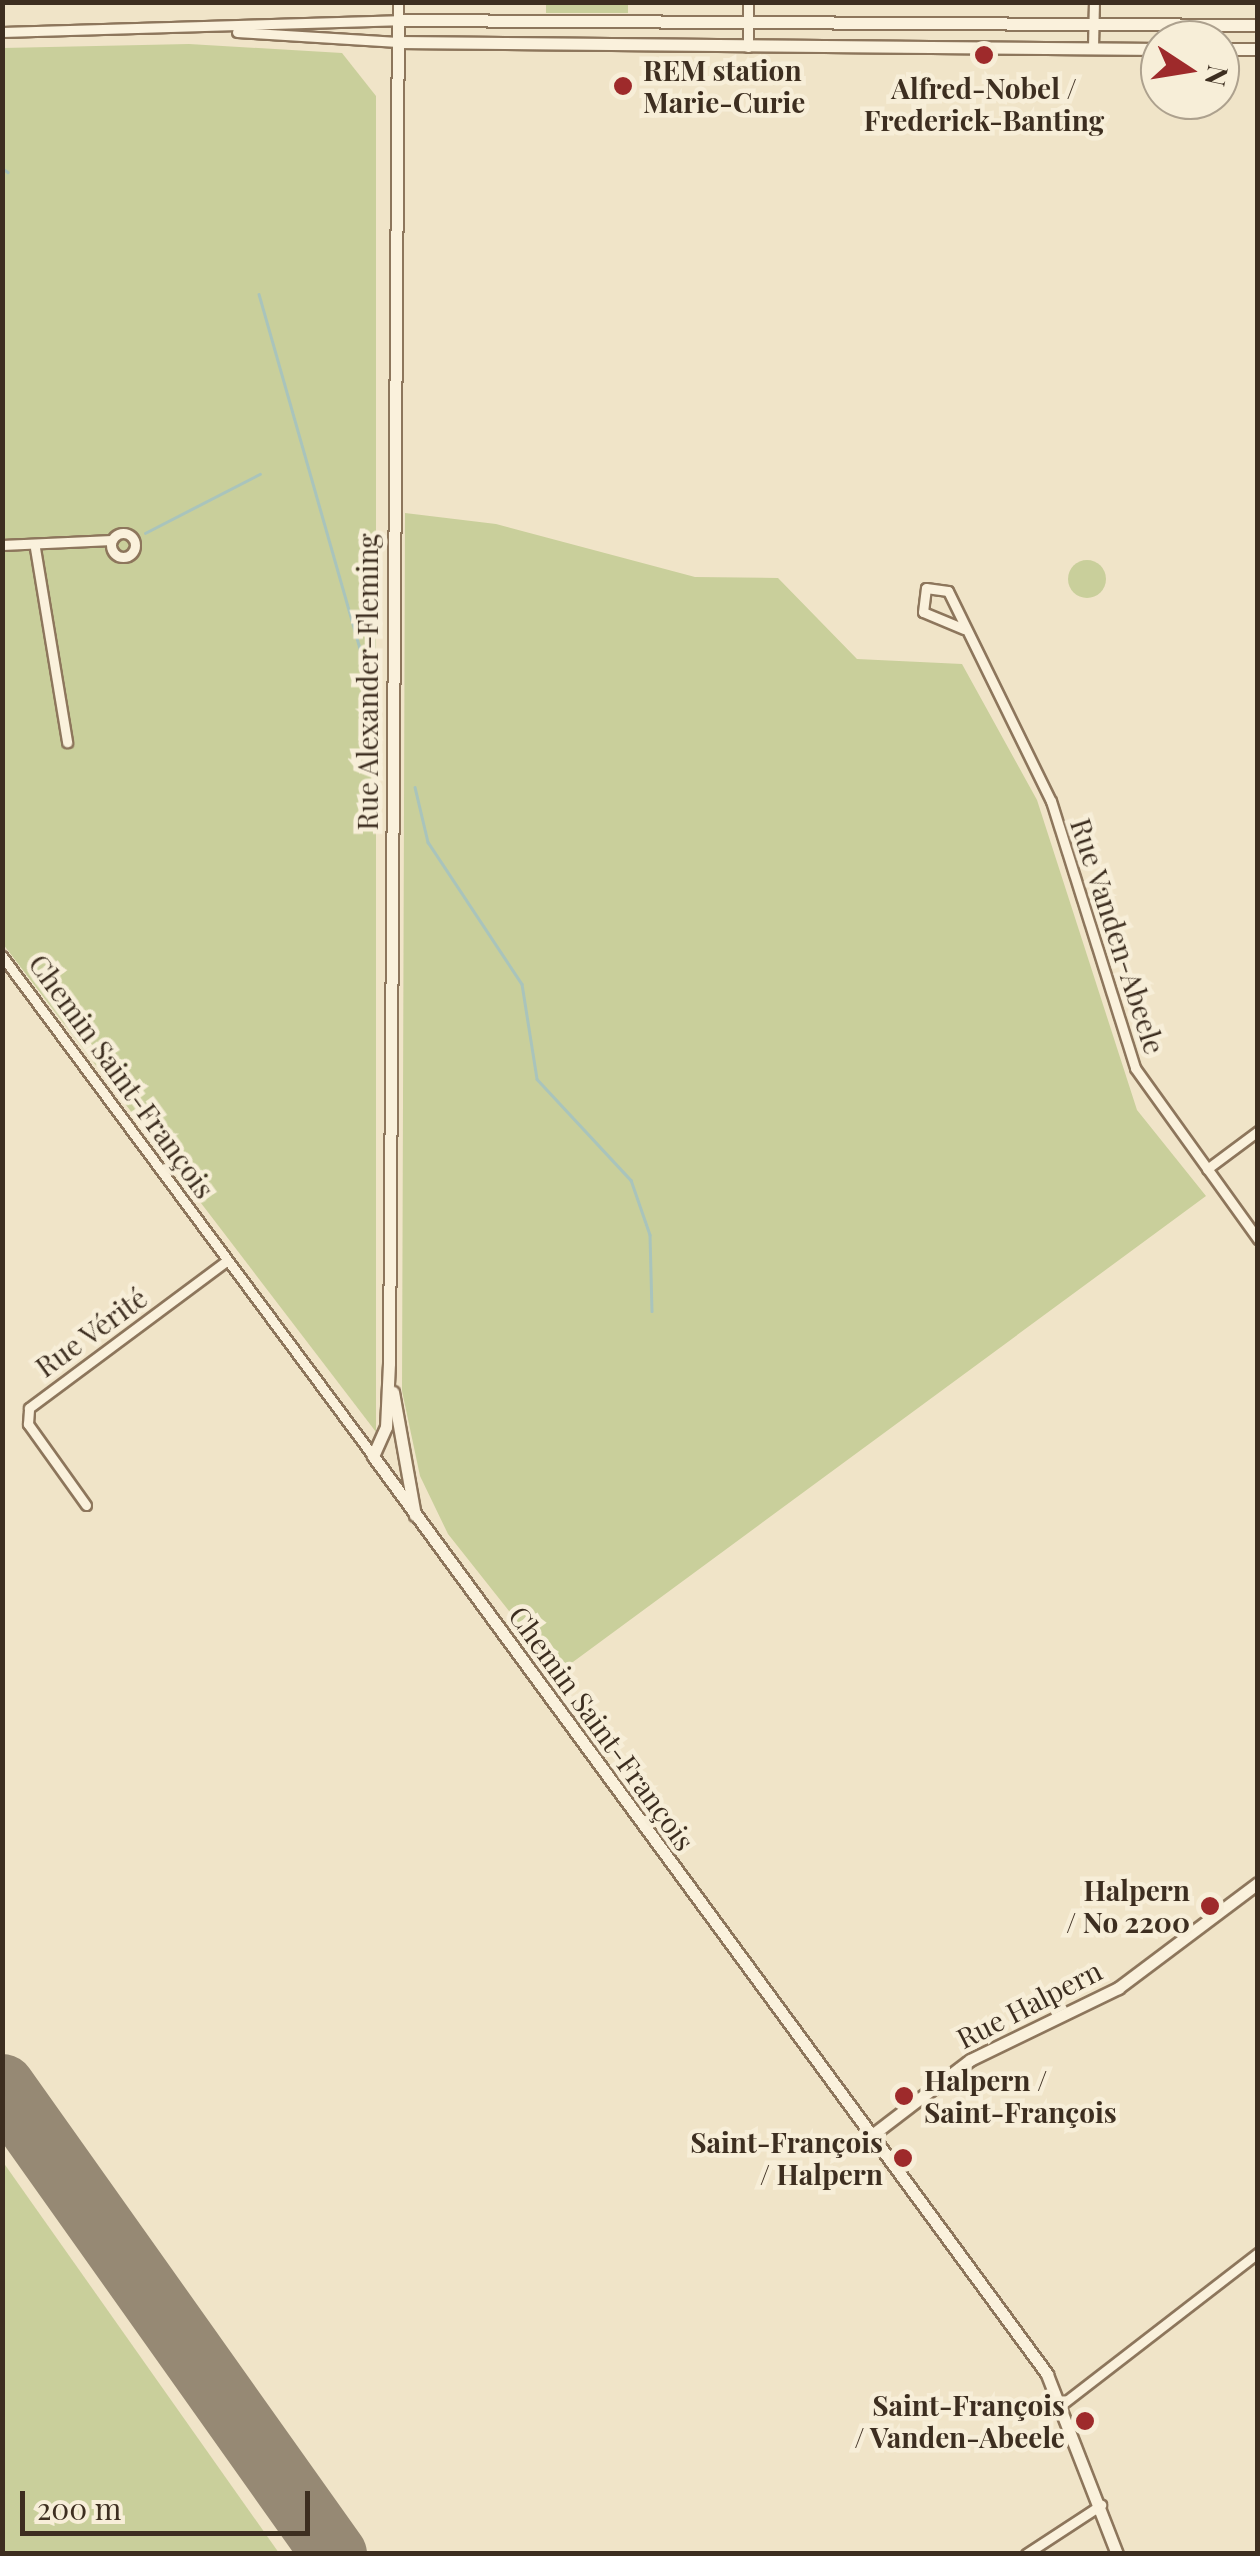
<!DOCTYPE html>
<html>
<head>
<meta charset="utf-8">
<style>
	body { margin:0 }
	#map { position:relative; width:1260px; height:2556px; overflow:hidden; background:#f0e4c8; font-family:"Playfair Display",serif }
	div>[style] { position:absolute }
	.green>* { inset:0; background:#c9cf9b; transform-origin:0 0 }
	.round { border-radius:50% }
	.stream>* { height:2.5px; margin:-1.25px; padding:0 1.25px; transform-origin:1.25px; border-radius:1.25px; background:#a9c4bc }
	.runway>* { height:65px; margin:-32.5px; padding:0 32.5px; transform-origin:32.5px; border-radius:32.5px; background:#968974 }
	.roads { filter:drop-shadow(2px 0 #8d765c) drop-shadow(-2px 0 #8d765c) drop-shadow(0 2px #8d765c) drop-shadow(0 -2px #8d765c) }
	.street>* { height:9px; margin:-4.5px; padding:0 4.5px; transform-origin:4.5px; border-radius:4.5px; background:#faf1dc }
	.street>.ring { margin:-4.5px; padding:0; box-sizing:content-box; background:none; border:9px solid #faf1dc; border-radius:50% }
	.secondary>* { height:11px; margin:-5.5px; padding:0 5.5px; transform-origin:5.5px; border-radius:5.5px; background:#faf1dc }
	.dots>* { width:28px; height:28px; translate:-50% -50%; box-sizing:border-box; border:5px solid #f7eed8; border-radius:50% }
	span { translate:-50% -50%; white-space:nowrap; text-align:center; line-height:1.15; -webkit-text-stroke:9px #f7eed8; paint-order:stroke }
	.poi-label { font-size:28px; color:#3d2e20; font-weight:700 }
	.left { translate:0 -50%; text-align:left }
	.right { translate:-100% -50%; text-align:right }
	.street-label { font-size:28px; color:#3d2e20 }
	.frame { position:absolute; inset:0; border:5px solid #3d2e20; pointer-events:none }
	.north { position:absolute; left:1140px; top:20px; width:100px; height:100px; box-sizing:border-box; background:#f7eed8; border:2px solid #ada18e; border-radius:50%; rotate:102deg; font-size:28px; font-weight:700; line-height:40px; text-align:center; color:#3d2e20 }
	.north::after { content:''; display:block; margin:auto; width:35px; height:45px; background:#9e2a2b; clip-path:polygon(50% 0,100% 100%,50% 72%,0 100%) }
	.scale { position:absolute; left:20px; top:2491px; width:290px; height:45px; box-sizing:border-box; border:5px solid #3d2e20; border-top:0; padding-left:12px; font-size:30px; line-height:35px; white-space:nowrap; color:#3d2e20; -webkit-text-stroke:8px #f7eed8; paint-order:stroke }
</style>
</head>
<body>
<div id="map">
	<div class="green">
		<i style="left:546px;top:3px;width:82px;height:10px"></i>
		<i style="clip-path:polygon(189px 44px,342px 53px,376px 96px,376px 1432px,3px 944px,3px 48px)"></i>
		<i style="clip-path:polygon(405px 513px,496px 524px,695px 577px,778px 578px,857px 659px,962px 664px,1037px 800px,1137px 1110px,1206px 1196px,558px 1673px,448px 1534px,420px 1476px,402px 1391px)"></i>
		<i class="round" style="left:1068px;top:560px;width:38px;height:38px"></i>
		<i style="clip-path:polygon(2px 2162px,3px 2162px,279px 2553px,3px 2553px)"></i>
	</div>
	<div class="stream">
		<i style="left:2px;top:168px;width:7px;rotate:34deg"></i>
		<i style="left:259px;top:294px;width:395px;rotate:74.1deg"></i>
		<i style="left:145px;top:533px;width:129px;rotate:-27.2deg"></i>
		<i style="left:415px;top:787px;width:57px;rotate:76.7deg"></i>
		<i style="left:428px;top:842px;width:170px;rotate:56.5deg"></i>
		<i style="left:522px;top:984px;width:96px;rotate:81deg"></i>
		<i style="left:537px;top:1079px;width:138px;rotate:47.1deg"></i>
		<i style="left:631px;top:1180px;width:58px;rotate:70.9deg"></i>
		<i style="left:650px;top:1235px;width:76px;rotate:88.5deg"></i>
	</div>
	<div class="runway">
		<i style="left:2px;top:2086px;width:574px;rotate:54.65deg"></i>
	</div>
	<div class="roads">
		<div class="street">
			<i style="left:2px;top:32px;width:396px;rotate:-1.7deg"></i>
			<i style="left:398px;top:20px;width:18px;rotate:-90deg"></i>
			<i style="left:237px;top:32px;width:161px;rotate:3.6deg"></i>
			<i style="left:748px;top:47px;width:45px;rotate:-90deg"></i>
			<i style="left:1093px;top:48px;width:46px;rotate:-88.8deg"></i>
			<i class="ring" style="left:111px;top:533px;width:15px;height:15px"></i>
			<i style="left:2px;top:545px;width:110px;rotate:-2.6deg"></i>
			<i style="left:35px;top:548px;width:197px;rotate:80.6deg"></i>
			<i style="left:964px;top:629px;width:44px;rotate:-157.5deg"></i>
			<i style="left:923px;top:612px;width:24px;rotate:-83deg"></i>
			<i style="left:926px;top:588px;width:22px;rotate:8deg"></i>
			<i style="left:948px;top:591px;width:234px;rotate:63.9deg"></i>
			<i style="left:1051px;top:801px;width:280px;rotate:72.5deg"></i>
			<i style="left:1135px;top:1068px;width:211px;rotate:54.3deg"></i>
			<i style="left:2px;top:956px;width:623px;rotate:53.42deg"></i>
			<i style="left:1207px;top:1169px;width:64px;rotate:-36.7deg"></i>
			<i style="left:86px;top:1505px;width:100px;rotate:-125.6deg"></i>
			<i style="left:28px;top:1424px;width:16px;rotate:-86deg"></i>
			<i style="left:29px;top:1408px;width:246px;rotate:-36.7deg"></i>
			<i style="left:1065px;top:2402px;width:244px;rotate:-37.7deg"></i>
			<i style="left:1026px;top:2554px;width:90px;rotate:-33.2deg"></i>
		</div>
		<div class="secondary">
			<i style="left:398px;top:42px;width:762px;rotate:0.53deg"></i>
			<i style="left:1220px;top:49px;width:38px"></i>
			<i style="left:393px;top:1392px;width:125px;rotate:79.9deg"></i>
			<i style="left:872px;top:2135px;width:123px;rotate:-37.4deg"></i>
			<i style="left:970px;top:2060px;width:165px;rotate:-25.9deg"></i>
			<i style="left:1118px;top:1988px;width:175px;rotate:-36.9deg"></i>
			<i style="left:1117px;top:2554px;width:193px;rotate:-111.3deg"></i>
			<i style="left:1047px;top:2374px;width:1139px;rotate:-126.29deg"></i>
			<i style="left:373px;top:1456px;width:32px;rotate:-66deg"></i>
			<i style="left:386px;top:1427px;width:64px;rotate:-87.3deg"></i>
			<i style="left:389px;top:1363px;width:1343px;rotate:-89.62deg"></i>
			<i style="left:398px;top:20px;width:860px;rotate:0.33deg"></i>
		</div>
	</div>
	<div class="dots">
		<i style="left:984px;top:55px;background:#9e2a2b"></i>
		<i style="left:623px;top:86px;background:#9e2a2b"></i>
		<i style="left:1210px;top:1906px;background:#9e2a2b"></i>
		<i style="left:904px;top:2096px;background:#9e2a2b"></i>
		<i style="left:903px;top:2158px;background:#9e2a2b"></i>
		<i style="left:1085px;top:2421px;background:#9e2a2b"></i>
	</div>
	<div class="poi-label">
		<span class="left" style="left:643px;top:86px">REM station<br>Marie-Curie</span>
		<span style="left:984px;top:104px">Alfred-Nobel /<br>Frederick-Banting</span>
		<span class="right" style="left:1190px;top:1906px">Halpern<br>/ No 2200</span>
		<span class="left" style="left:924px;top:2096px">Halpern /<br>Saint-François</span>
		<span class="right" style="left:883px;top:2158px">Saint-François<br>/ Halpern</span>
		<span class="right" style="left:1065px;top:2421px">Saint-François<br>/ Vanden-Abeele</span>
	</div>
	<div class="street-label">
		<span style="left:367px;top:682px;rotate:-90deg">Rue Alexander-Fleming</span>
		<span style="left:1118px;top:936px;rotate:72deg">Rue Vanden-Abeele</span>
		<span style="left:122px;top:1076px;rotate:54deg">Chemin Saint-François</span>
		<span style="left:91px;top:1332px;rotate:-36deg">Rue Vérité</span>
		<span style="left:602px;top:1728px;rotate:54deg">Chemin Saint-François</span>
		<span style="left:1029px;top:2004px;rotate:-27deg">Rue Halpern</span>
	</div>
	<div class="frame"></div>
	<div class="north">N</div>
	<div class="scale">200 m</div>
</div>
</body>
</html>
